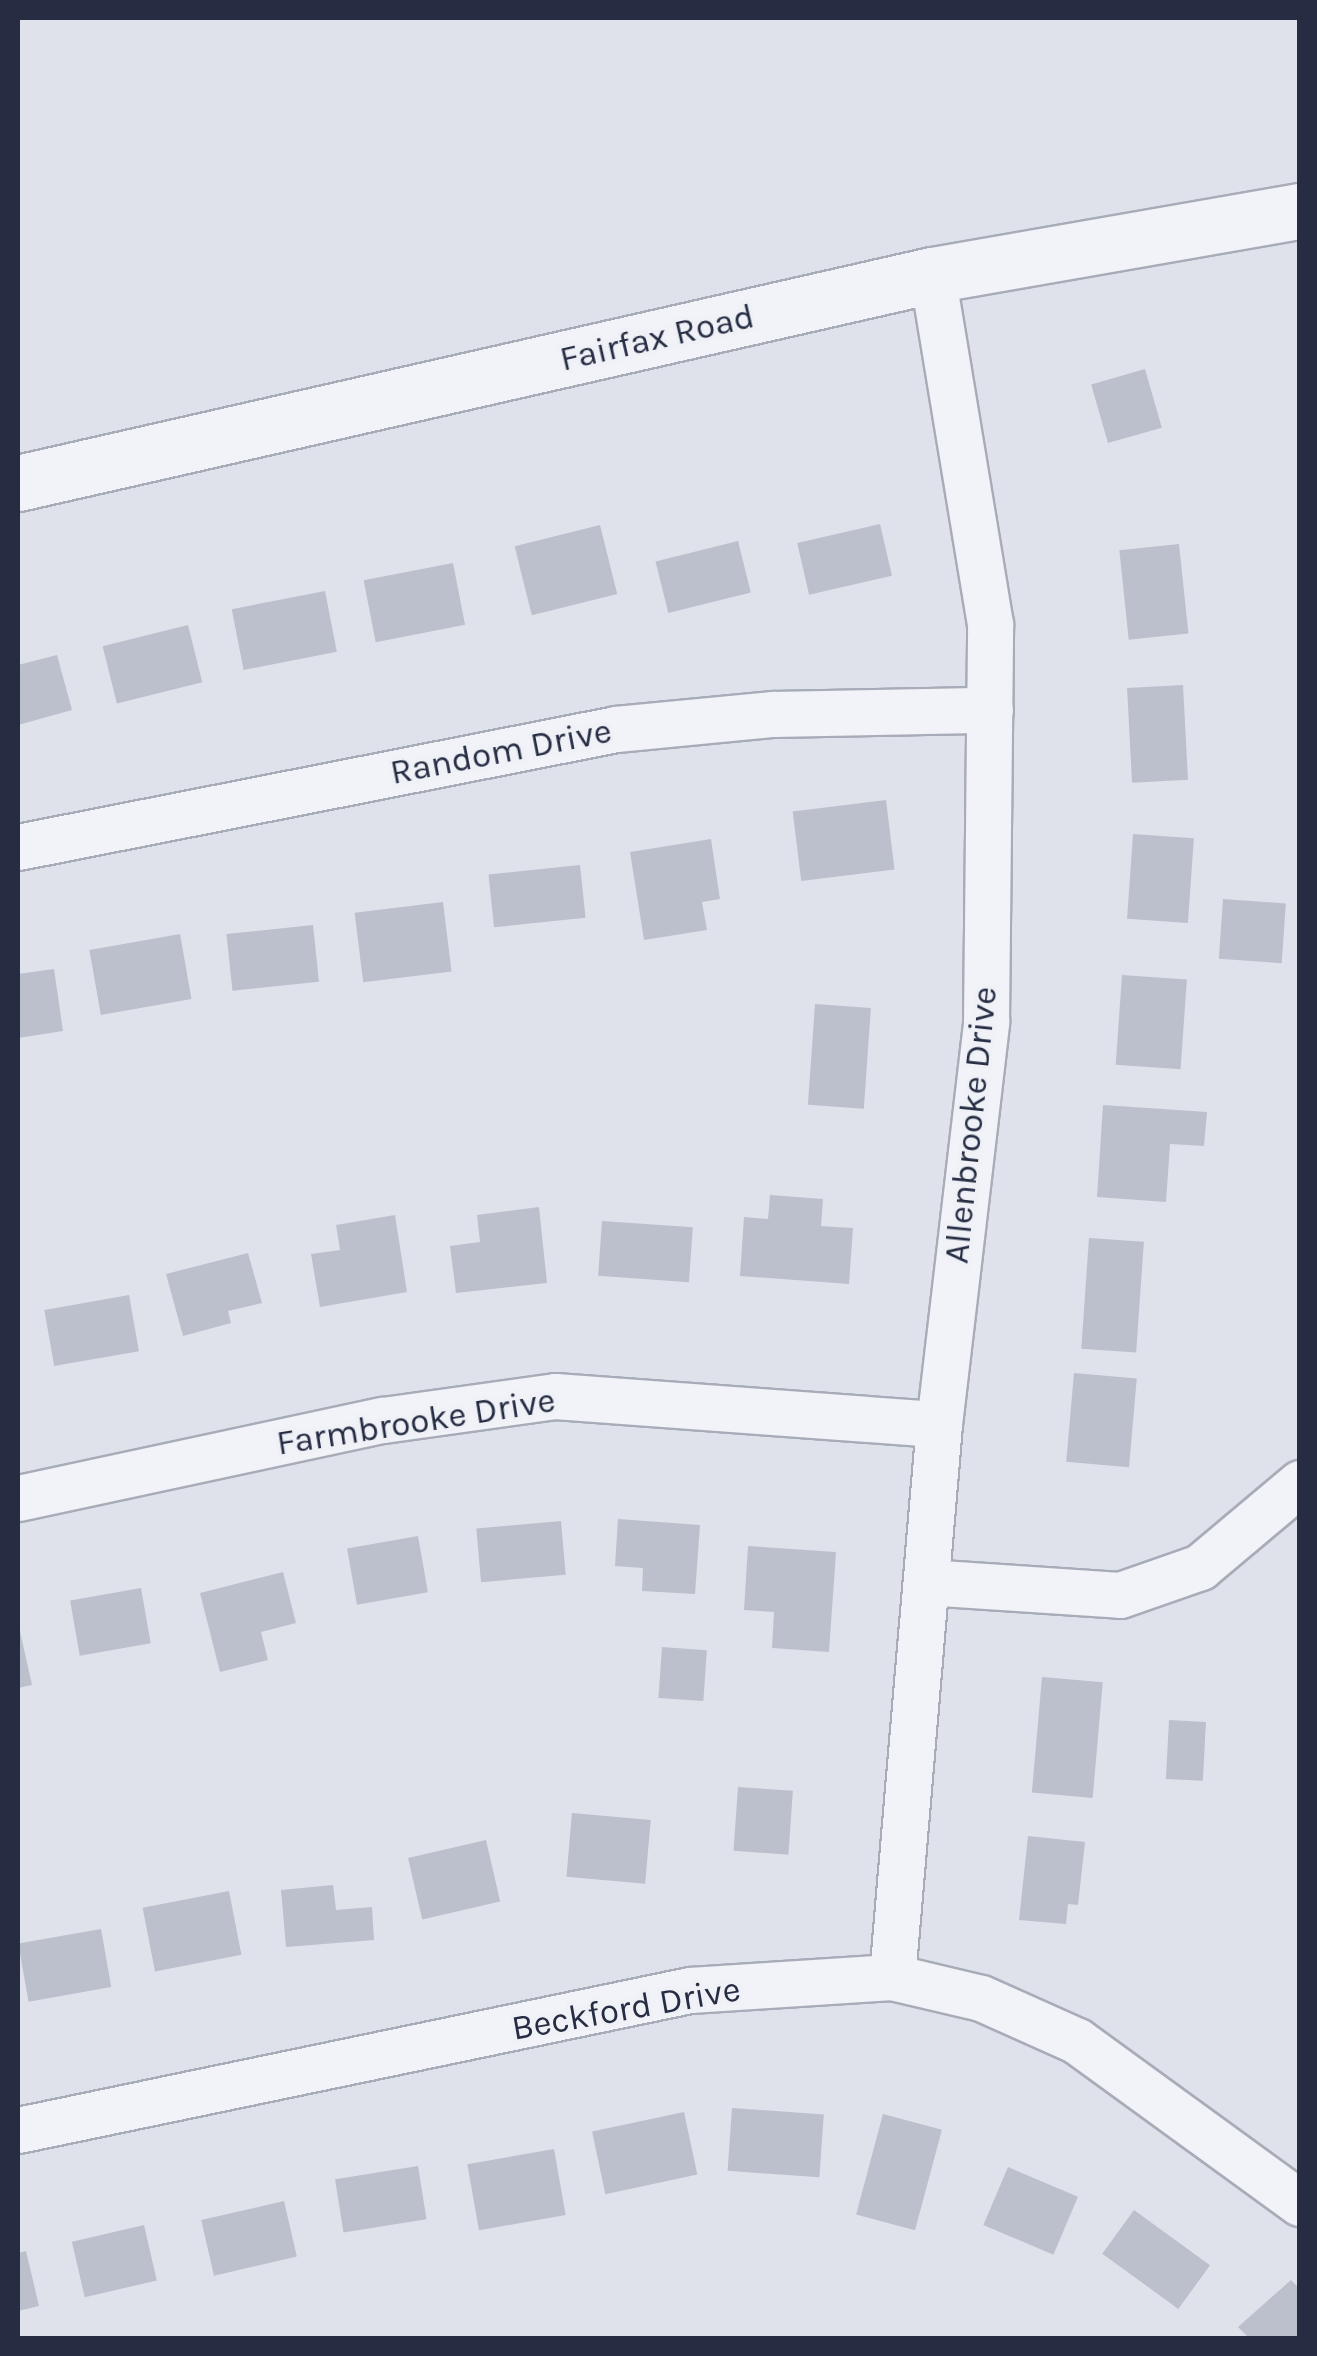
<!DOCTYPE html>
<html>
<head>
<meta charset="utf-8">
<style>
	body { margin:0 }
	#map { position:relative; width:1317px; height:2356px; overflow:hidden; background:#dfe2ea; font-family:Karla,sans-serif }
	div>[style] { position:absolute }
	.building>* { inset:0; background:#bcc0cd; transform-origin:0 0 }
	.roads { filter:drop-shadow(2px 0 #a8acb8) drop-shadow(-2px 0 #a8acb8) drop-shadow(0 2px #a8acb8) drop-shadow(0 -2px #a8acb8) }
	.minor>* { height:45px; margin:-22.5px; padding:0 22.5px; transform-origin:22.5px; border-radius:22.5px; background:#f2f3f8 }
	.tertiary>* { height:55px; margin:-27.5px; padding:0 27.5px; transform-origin:27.5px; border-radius:27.5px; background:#f2f3f8 }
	span { translate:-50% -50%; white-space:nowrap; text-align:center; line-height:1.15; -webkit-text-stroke:8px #eff1f7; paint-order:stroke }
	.street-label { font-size:35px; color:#262d43 }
	.frame { position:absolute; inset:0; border:20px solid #262d43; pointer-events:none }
</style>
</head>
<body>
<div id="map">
	<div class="building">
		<i style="left:1145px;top:369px;width:61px;height:56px;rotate:74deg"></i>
		<i style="left:880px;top:524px;width:53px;height:85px;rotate:77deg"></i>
		<i style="left:600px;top:525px;width:71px;height:88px;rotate:76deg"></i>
		<i style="left:738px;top:541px;width:53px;height:85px;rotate:76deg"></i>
		<i style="left:1179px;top:544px;width:90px;height:60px;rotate:84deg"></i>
		<i style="left:453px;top:563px;width:63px;height:91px;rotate:79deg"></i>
		<i style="left:325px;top:591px;width:62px;height:95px;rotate:79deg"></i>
		<i style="left:188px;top:625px;width:59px;height:88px;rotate:76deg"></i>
		<i style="clip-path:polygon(57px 655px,72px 710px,18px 725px,18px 665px)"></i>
		<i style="left:1183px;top:685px;width:95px;height:56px;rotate:87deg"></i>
		<i style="left:886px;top:800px;width:70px;height:94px;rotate:83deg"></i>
		<i style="left:1133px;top:834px;width:61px;height:85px;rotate:4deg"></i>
		<i style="clip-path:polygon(711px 839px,720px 899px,702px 902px,707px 930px,644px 940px,630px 852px)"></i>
		<i style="left:580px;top:865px;width:53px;height:92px;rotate:84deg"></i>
		<i style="left:1223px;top:899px;width:63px;height:60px;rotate:4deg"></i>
		<i style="left:443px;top:902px;width:70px;height:89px;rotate:83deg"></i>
		<i style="left:313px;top:925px;width:57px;height:87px;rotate:84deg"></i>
		<i style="left:180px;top:934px;width:66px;height:92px;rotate:80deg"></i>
		<i style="clip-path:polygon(54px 969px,63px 1031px,18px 1038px,18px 974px)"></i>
		<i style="left:1122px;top:975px;width:65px;height:90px;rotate:4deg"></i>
		<i style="left:815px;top:1004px;width:56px;height:101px;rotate:4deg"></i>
		<i style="clip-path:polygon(1103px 1105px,1207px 1112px,1204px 1146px,1170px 1144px,1166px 1202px,1097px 1197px)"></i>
		<i style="clip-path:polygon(770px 1195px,823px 1199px,821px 1226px,853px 1228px,849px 1284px,740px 1276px,744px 1217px,768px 1219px)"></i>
		<i style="clip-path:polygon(539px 1207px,547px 1283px,456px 1293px,450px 1246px,480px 1242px,477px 1215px)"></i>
		<i style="clip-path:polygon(395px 1215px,407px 1292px,320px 1307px,311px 1254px,340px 1250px,336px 1225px)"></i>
		<i style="left:602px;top:1221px;width:91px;height:55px;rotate:4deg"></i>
		<i style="left:1089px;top:1238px;width:55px;height:111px;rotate:4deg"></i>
		<i style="clip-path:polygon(248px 1253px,262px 1303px,228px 1311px,231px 1323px,183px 1336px,166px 1274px)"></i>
		<i style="left:129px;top:1295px;width:57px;height:86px;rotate:80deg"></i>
		<i style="left:1074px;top:1373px;width:63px;height:89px;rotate:5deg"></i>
		<i style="clip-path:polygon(618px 1519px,700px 1525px,695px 1594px,642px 1591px,643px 1568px,615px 1566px)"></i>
		<i style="left:561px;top:1521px;width:54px;height:85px;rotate:85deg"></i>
		<i style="left:418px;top:1536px;width:57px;height:72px;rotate:80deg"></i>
		<i style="clip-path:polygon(748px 1546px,836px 1552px,829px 1652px,772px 1648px,774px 1612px,744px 1610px)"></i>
		<i style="clip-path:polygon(283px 1572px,296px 1623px,261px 1632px,268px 1660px,220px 1672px,200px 1593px)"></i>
		<i style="left:141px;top:1588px;width:56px;height:72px;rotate:80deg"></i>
		<i style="clip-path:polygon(19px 1627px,32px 1685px,18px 1688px,18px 1628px)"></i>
		<i style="left:662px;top:1647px;width:45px;height:51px;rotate:4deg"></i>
		<i style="left:1042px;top:1677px;width:61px;height:116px;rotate:5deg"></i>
		<i style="left:1169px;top:1720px;width:37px;height:59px;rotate:3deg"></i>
		<i style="left:738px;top:1787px;width:55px;height:64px;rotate:4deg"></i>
		<i style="left:572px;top:1813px;width:79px;height:64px;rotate:5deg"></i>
		<i style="clip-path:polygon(1028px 1836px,1085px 1842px,1078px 1905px,1068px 1904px,1066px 1924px,1019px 1920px)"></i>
		<i style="left:486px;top:1840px;width:63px;height:80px;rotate:77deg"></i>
		<i style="clip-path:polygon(333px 1885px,336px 1910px,372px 1907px,374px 1940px,286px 1947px,281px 1890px)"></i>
		<i style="left:229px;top:1891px;width:65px;height:88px;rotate:79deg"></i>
		<i style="left:101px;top:1929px;width:59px;height:84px;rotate:80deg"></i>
		<i style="left:732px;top:2108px;width:92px;height:63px;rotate:4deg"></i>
		<i style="left:684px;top:2112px;width:64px;height:94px;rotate:78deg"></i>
		<i style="left:883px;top:2114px;width:61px;height:104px;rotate:15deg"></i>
		<i style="left:554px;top:2149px;width:67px;height:88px;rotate:80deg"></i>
		<i style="left:418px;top:2166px;width:54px;height:84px;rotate:81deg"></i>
		<i style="left:1008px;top:2167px;width:76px;height:63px;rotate:23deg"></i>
		<i style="left:284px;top:2201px;width:57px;height:85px;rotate:77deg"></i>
		<i style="left:1134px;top:2210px;width:94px;height:54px;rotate:36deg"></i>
		<i style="left:144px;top:2225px;width:57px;height:74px;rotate:77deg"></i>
		<i style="clip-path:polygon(26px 2251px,39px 2306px,18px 2311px,18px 2253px)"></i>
		<i style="clip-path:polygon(1291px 2280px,1300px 2289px,1300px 2338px,1249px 2338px,1238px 2327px)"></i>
	</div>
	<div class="roads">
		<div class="minor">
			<i style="left:18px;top:847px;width:610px;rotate:-11.16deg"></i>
			<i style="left:616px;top:729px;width:158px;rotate:-5.5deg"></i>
			<i style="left:773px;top:714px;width:217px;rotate:-1.1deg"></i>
			<i style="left:18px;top:1498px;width:373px;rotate:-12.1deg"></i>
			<i style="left:383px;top:1420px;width:174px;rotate:-7.9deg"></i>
			<i style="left:555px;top:1396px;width:385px;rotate:4.2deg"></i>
			<i style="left:926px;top:1582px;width:194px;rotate:3.8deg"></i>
			<i style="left:1120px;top:1595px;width:85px;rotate:-19.3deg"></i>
			<i style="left:1200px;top:1567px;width:131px;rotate:-40deg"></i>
			<i style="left:892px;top:1977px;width:555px;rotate:-85.14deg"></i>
			<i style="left:939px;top:1424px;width:406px;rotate:-83.3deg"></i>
			<i style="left:986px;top:1021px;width:397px;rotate:-89.4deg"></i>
			<i style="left:990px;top:624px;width:354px;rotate:-99.4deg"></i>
			<i style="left:18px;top:2130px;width:686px;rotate:-11.77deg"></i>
			<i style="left:690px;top:1990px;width:202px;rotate:-3.7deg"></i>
			<i style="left:892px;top:1977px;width:91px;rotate:13.3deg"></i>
			<i style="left:981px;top:1998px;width:105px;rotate:24.1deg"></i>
			<i style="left:1077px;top:2041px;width:276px;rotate:36deg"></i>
		</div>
		<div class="tertiary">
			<i style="left:18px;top:483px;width:937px;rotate:-12.82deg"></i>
			<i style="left:932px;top:275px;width:374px;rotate:-9.9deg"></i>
		</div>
	</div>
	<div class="street-label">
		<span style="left:657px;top:338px;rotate:-13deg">Fairfax Road</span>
		<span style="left:501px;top:752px;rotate:-11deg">Random Drive</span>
		<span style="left:971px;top:1125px;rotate:-84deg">Allenbrooke Drive</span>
		<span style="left:416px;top:1422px;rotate:-9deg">Farmbrooke Drive</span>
		<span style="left:626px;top:2009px;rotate:-10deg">Beckford Drive</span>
	</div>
	<div class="frame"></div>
</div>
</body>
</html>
